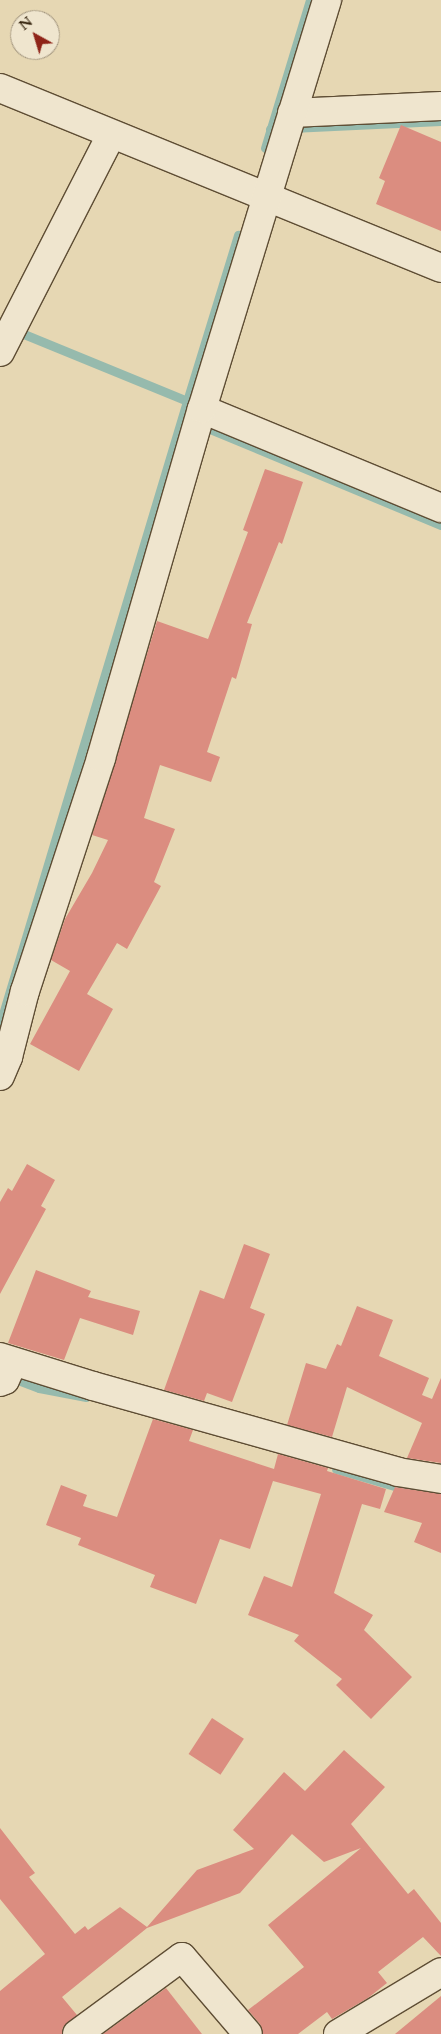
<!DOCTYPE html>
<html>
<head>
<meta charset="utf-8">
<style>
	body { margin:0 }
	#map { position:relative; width:441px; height:2034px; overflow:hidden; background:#e6d7b3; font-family:Cardo,serif }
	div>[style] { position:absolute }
	.stream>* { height:9px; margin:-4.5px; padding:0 4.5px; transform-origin:4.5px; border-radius:4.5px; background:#96baad }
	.building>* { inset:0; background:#db8d80; transform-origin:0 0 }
	.roads { filter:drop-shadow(1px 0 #5e4d34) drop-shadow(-1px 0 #5e4d34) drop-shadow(0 1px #5e4d34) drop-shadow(0 -1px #5e4d34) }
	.minor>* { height:28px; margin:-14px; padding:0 14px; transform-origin:14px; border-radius:14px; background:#efe5ce }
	span { translate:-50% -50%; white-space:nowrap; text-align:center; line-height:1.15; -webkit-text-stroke:4px #efe5ce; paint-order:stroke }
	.north { position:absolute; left:10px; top:10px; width:50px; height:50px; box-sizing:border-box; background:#efe5ce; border:1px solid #a3967f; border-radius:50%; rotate:321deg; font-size:14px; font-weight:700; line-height:20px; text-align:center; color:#301f09 }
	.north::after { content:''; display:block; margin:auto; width:18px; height:22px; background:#8f2418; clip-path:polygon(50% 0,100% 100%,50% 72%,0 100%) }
</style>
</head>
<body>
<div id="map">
	<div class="stream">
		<i style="left:270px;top:129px;width:171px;rotate:-2.7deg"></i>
		<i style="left:265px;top:148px;width:155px;rotate:-73.1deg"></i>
		<i style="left:14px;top:330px;width:187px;rotate:22.3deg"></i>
		<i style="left:187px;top:401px;width:4px;rotate:56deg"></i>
		<i style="left:210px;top:429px;width:250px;rotate:22.6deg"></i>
		<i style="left:0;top:1024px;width:650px;rotate:-73.29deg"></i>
		<i style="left:187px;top:401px;width:174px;rotate:-72.9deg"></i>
		<i style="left:10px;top:1377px;width:31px;rotate:21deg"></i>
		<i style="left:39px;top:1388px;width:48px;rotate:10.8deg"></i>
		<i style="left:336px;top:1469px;width:75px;rotate:16.3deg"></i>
	</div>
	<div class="building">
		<i style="clip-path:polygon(401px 125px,441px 142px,441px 231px,376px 204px,385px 181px,379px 178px)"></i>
		<i style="clip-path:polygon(265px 469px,303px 482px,282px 544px,279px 542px,247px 623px,252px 624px,236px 679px,232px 677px,207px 752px,220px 757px,211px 782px,160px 765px,144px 818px,175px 829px,154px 882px,161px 886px,127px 949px,117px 943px,87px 994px,113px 1009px,79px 1071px,30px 1044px,70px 971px,51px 960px,65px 919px,92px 873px,108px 840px,92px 835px,157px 621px,208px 639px,248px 532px,243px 530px)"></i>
		<i style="clip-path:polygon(27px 1164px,55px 1180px,41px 1206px,46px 1209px,0 1294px,0 1202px,8px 1188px,12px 1191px)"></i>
		<i style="clip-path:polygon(244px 1244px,270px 1254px,250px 1308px,265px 1314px,232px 1402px,207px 1393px,204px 1401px,164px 1390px,200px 1290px,224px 1299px)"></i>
		<i style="clip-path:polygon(36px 1270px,91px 1291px,88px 1297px,140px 1311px,133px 1335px,80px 1318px,64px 1360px,8px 1343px)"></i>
		<i style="clip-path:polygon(357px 1306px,393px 1320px,379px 1356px,429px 1378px,422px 1395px,432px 1399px,441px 1378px,441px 1463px,407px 1458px,422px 1423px,347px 1387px,332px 1437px,287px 1425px,306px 1363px,326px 1369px,337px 1344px,341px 1346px)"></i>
		<i style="clip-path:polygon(153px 1419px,193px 1430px,189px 1441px,274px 1469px,278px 1454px,328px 1468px,327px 1471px,386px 1489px,380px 1509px,362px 1504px,334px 1593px,373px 1615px,364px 1630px,412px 1677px,371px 1719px,336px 1685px,342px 1679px,294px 1641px,299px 1635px,248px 1615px,264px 1576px,292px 1587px,321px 1494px,273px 1481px,250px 1549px,220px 1539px,196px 1604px,150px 1587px,155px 1575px,78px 1545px,81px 1538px,46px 1525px,61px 1485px,87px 1495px,83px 1506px,117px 1517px)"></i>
		<i style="clip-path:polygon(395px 1487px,441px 1494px,441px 1553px,414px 1542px,422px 1523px,384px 1512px)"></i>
		<i style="left:212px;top:1718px;width:38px;height:43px;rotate:33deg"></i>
		<i style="clip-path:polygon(344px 1750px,385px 1787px,351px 1824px,408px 1894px,414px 1889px,441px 1923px,441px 1956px,423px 1937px,378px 1972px,387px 1983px,368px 1998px,332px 2019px,327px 2012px,298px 2034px,263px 2034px,260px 2024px,248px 2010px,304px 1967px,268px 1925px,361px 1848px,324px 1862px,292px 1834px,240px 1893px,147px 1928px,62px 1997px,77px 2015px,63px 2027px,62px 2034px,0 2034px,0 1991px,45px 1954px,0 1899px,0 1828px,35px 1873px,29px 1877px,75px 1934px,85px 1926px,88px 1930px,120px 1907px,147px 1927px,197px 1870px,254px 1849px,233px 1830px,284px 1772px,305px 1791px)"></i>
		<i style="clip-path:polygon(166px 1988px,202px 2034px,103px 2034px)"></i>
		<i style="clip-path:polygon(441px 1996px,441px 2034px,395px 2034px)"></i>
	</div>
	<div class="roads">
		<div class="minor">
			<i style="left:0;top:88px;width:476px;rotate:22.2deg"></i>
			<i style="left:292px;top:113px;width:149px;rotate:-2.7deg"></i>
			<i style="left:0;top:352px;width:244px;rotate:-62.9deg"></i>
			<i style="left:202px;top:409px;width:259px;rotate:22.5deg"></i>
			<i style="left:0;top:1076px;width:21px;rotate:-67deg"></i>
			<i style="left:8px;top:1057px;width:68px;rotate:-75.6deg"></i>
			<i style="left:25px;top:991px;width:245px;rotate:-71.9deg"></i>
			<i style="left:101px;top:758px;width:363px;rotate:-73.9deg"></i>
			<i style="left:202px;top:409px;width:428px;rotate:-73deg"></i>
			<i style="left:0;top:1357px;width:97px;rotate:17.3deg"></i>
			<i style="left:93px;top:1386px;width:317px;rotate:15.7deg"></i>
			<i style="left:398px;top:1472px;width:44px;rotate:9.2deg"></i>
			<i style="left:0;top:1382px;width:5px;rotate:-22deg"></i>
			<i style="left:5px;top:1380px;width:20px;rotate:-66deg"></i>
			<i style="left:77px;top:2034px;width:130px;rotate:-36.3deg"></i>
			<i style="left:182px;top:1957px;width:101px;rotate:49.4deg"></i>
			<i style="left:338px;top:2034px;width:120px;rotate:-31deg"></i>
		</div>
	</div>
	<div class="north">N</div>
</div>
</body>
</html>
